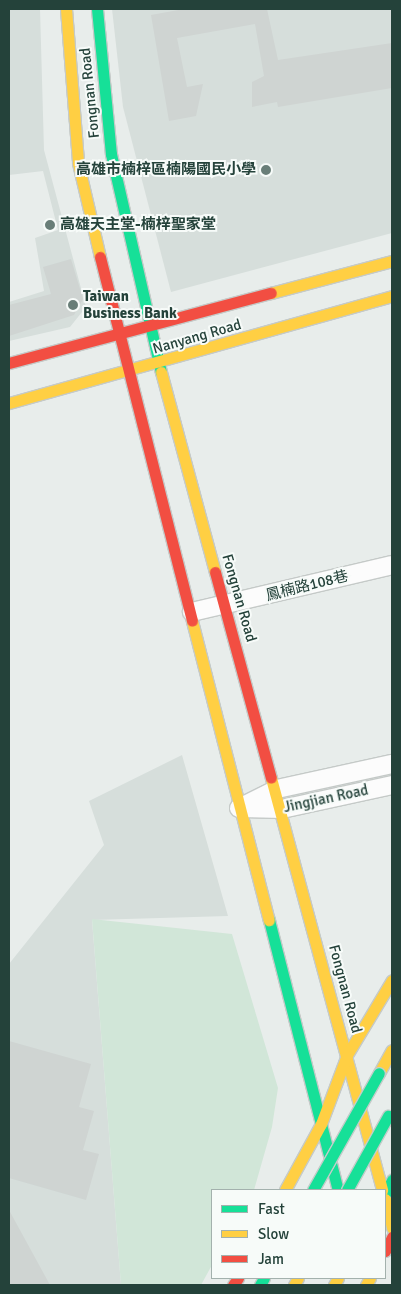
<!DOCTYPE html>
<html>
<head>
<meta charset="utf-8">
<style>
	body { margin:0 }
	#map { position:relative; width:401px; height:1294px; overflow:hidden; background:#e8edeb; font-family:Signika,"Noto Sans TC",sans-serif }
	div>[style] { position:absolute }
	.built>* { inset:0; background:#d6dedb }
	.green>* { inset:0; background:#d1e6d8 }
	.building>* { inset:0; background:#cfd4d2 }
	.roads { filter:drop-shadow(1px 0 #c5cac8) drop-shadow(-1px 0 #c5cac8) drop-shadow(0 1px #c5cac8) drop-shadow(0 -1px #c5cac8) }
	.street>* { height:18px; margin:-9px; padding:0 9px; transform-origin:9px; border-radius:9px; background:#fcfcfc }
	.fast>* { height:11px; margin:-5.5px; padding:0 5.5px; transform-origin:5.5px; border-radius:5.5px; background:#16e098 }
	.slow>* { height:11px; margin:-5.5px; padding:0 5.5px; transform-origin:5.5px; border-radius:5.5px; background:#ffcf43 }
	.jam>* { height:11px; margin:-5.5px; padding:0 5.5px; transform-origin:5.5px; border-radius:5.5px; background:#f24e42 }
	.bridges { filter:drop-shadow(1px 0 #c3ccc9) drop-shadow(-1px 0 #c3ccc9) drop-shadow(0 1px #c3ccc9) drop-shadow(0 -1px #c3ccc9) }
	.fast-bridge>* { height:11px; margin:-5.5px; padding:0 5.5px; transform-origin:5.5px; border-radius:5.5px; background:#16e098 }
	.dots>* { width:14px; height:14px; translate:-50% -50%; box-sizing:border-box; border:2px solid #f7fbf9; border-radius:50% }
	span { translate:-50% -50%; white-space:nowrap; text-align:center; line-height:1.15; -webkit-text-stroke:4px #f7fbf9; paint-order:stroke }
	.street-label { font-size:15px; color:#24423a }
	.poi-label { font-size:15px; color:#24423a; font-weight:700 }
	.right { translate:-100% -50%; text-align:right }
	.left { translate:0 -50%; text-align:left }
	.frame { position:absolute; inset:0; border:10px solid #24423a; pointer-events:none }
	.legend { position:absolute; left:211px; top:1189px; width:175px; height:90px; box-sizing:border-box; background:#f7fbf9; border:1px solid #a3b1ad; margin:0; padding:6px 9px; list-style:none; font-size:15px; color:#24423a }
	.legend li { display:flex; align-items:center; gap:10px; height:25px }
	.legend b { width:25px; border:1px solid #a3b1ad }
</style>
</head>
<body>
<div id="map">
	<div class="built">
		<i style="clip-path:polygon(9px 9px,40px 9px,44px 150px,86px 307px,70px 327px,9px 341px,9px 302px,44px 291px,35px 238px,58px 230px,43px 171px,9px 175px)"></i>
		<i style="clip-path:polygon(112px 9px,392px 9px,392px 233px,171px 292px,123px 107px)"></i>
		<i style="clip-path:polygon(182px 755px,228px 916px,92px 920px,121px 1285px,9px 1285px,9px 964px,104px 845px,89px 801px)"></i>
	</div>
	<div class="green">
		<i style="clip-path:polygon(92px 919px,232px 934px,278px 1088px,272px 1127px,254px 1190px,212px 1190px,212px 1265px,201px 1285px,121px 1285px)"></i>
	</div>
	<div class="building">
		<i style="clip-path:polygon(184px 9px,267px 9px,278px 60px,392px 43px,392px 88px,278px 107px,277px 102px,252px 107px,252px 82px,264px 76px,255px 24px,177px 38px,187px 87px,203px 84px,196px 116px,169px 121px,151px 15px)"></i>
		<i style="clip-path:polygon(71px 259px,83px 299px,74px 315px,9px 336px,9px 305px,51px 294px,43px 267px)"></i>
		<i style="clip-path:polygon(9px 1041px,91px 1064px,79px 1107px,94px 1111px,83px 1150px,99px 1154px,86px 1200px,9px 1178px)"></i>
		<i style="clip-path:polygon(9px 1210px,50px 1285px,9px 1285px)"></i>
	</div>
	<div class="roads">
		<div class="street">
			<i style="left:192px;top:612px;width:205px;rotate:-13.2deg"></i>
			<i style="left:239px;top:808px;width:42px;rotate:-26.6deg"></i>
			<i style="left:277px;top:789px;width:118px;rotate:-12.3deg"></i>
			<i style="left:242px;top:808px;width:40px;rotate:1.4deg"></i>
			<i style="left:282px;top:809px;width:113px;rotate:-12.3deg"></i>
		</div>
		<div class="fast">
			<i style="left:97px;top:9px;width:146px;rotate:84.5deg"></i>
			<i style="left:111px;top:154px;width:224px;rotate:77.1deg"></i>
			<i style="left:269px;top:920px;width:279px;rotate:75.7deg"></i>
			<i style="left:385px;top:1194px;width:16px;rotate:-63deg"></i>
			<i style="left:260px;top:1285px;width:8px;rotate:-60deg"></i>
		</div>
		<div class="slow">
			<i style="left:66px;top:9px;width:154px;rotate:85.5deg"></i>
			<i style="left:78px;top:163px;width:97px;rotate:76.8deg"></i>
			<i style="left:271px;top:293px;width:125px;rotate:-14.8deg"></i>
			<i style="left:161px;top:372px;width:207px;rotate:74.9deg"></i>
			<i style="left:9px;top:403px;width:398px;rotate:-15.6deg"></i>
			<i style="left:192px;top:621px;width:309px;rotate:75.6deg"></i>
			<i style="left:271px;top:778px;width:427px;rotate:74.9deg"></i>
			<i style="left:379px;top:1073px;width:26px;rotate:-61deg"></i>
			<i style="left:321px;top:1124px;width:74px;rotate:-69.4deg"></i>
			<i style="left:347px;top:1055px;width:87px;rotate:-59deg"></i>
			<i style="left:285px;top:1190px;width:75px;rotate:-61.4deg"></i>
			<i style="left:385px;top:1199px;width:30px;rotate:76deg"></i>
			<i style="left:294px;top:1285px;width:8px;rotate:-60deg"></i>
			<i style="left:334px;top:1285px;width:8px;rotate:-60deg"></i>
			<i style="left:366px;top:1285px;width:8px;rotate:-60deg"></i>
		</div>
		<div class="jam">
			<i style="left:100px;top:257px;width:375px;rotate:75.8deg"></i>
			<i style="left:9px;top:363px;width:271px;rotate:-15deg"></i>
			<i style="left:215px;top:572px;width:213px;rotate:74.8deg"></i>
			<i style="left:385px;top:1251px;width:16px;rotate:-63deg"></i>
			<i style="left:233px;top:1285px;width:9px;rotate:-54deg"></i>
		</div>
	</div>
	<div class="bridges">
		<div class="fast-bridge">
			<i style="left:313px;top:1190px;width:134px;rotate:-60.6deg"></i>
			<i style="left:347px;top:1190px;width:85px;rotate:-61deg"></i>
		</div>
	</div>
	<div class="dots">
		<i style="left:266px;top:170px;background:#697e78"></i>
		<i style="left:50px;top:225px;background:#697e78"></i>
		<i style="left:73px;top:305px;background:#697e78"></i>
	</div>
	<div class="street-label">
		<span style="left:90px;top:93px;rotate:-96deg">Fongnan Road</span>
		<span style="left:197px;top:337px;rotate:-16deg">Nanyang Road</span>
		<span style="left:307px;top:586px;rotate:-14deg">鳳楠路108巷</span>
		<span style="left:239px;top:598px;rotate:74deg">Fongnan Road</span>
		<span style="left:326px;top:799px;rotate:-12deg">Jingjian Road</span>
		<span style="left:345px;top:989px;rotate:75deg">Fongnan Road</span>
	</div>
	<div class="poi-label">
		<span class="right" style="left:256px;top:170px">高雄市楠梓區楠陽國民小學</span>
		<span class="left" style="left:60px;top:225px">高雄天主堂-楠梓聖家堂</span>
		<span class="left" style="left:83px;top:305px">Taiwan<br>Business Bank</span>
	</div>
	<div class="frame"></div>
	<ul class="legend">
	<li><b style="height:6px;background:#16e098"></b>Fast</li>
	<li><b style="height:6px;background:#ffcf43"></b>Slow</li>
	<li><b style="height:6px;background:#f24e42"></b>Jam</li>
	</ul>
</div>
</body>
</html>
